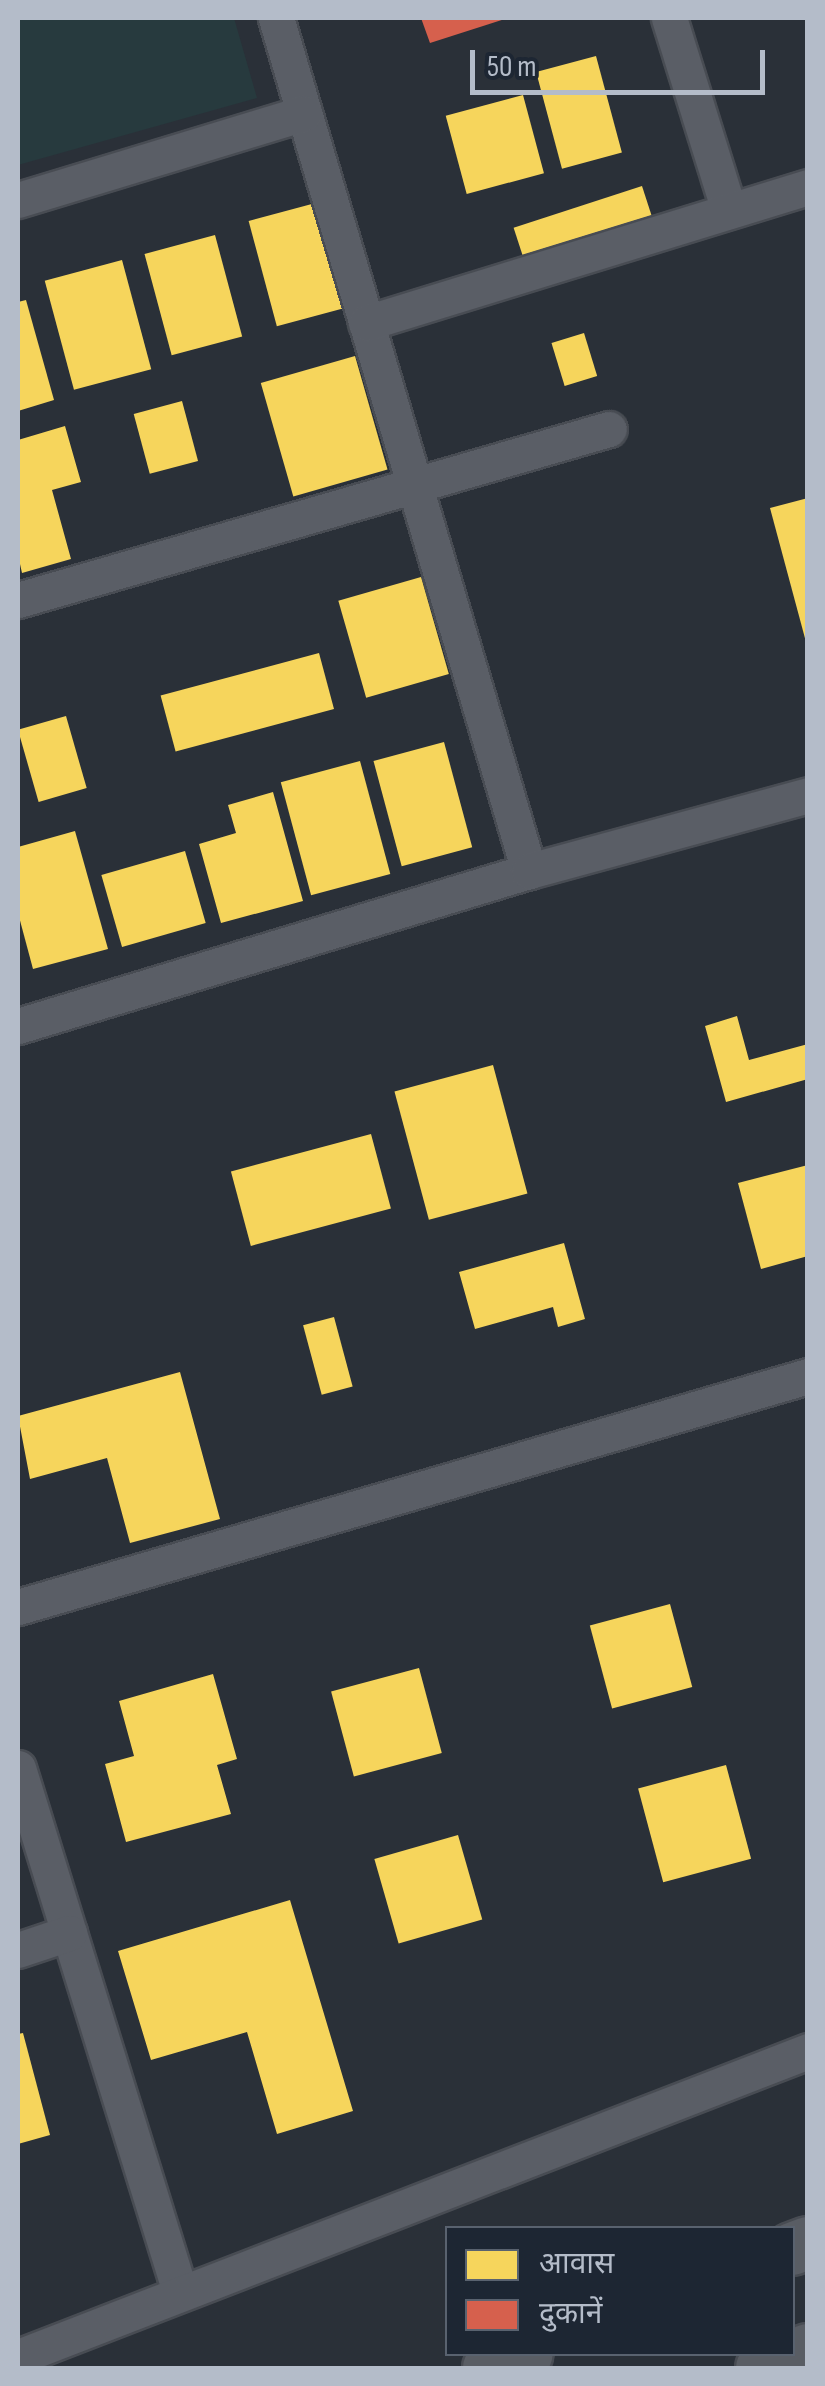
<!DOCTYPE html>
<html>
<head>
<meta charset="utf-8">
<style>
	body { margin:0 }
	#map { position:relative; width:825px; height:2386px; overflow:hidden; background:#2a3038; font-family:"Sofia Sans Condensed","Noto Sans Devanagari",sans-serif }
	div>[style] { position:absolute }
	.green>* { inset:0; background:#273a3e }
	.homes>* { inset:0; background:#f6d55c; transform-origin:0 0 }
	.shops>* { inset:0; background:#d6604d }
	.roads { filter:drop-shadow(2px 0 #484c53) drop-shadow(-2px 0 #484c53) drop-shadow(0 2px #484c53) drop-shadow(0 -2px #484c53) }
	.minor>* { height:35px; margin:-17.5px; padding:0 17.5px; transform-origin:17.5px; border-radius:17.5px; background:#5a5e66 }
	.secondary>* { height:52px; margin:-26px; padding:0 26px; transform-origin:26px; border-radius:26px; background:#595d64 }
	span { translate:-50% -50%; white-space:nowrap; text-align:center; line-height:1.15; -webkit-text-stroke:10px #1d2633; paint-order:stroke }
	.frame { position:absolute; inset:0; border:20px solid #b4bcc9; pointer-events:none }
	.legend { position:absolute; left:445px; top:2226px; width:350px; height:130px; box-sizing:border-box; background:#1d2633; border:2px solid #59626f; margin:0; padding:12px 18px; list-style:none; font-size:30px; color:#b4bcc9 }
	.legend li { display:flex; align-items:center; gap:20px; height:50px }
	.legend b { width:50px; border:2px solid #59626f }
	.scale { position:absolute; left:470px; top:50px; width:295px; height:45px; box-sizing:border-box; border:5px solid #b4bcc9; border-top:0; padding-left:12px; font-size:30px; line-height:35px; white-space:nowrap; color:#b4bcc9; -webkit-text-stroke:8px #1d2633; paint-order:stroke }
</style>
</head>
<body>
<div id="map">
	<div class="green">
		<i style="clip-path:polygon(18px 18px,234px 18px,257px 98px,18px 165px)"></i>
	</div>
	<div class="homes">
		<i style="left:596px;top:56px;width:100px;height:62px;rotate:75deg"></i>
		<i style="left:523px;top:95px;width:81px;height:80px;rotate:75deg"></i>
		<i style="left:642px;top:186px;width:32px;height:135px;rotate:72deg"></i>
		<i style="left:323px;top:201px;width:109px;height:77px;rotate:75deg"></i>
		<i style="left:215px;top:235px;width:105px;height:73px;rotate:75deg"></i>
		<i style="left:122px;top:260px;width:113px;height:80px;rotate:75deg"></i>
		<i style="clip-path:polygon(26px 300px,54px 400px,18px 411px,18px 302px)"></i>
		<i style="left:584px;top:333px;width:45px;height:34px;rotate:73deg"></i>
		<i style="left:355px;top:356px;width:118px;height:98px;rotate:74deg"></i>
		<i style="left:182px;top:401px;width:62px;height:50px;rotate:75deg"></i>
		<i style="clip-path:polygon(65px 426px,81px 482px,52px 490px,71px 559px,22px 573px,18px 555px,18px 440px)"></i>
		<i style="clip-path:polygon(808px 498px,808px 642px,806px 642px,770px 508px)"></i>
		<i style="left:421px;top:577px;width:101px;height:86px;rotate:74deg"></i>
		<i style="left:319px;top:653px;width:58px;height:164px;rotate:75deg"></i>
		<i style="left:66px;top:716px;width:75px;height:50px;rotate:74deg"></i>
		<i style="left:444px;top:742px;width:109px;height:73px;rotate:75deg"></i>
		<i style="left:360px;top:761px;width:117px;height:82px;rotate:75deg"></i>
		<i style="clip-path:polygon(273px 792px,303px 901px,221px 923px,199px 844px,236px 833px,228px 805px)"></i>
		<i style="clip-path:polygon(75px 831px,108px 949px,33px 969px,18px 913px,18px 847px)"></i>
		<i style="left:185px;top:851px;width:75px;height:87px;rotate:74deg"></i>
		<i style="clip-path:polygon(737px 1016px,749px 1060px,808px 1044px,808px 1079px,726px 1102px,705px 1026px)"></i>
		<i style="left:493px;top:1065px;width:133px;height:102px;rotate:75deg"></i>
		<i style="left:371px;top:1134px;width:77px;height:145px;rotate:75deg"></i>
		<i style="clip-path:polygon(808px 1165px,808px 1256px,761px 1269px,738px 1183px)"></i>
		<i style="clip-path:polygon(564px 1243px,585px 1319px,558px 1327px,553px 1307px,475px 1329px,459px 1272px)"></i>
		<i style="left:334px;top:1317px;width:72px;height:32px;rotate:75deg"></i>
		<i style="clip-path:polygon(180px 1372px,220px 1519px,130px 1543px,107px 1458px,30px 1479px,18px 1416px)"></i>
		<i style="left:670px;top:1604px;width:86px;height:83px;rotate:75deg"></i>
		<i style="left:419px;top:1668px;width:88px;height:91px;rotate:75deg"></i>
		<i style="clip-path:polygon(213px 1674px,237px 1759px,217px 1765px,231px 1814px,126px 1842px,105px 1764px,134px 1756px,119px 1701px)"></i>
		<i style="left:726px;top:1765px;width:97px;height:91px;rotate:75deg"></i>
		<i style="left:458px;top:1835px;width:88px;height:87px;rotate:74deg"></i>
		<i style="clip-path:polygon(290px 1900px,353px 2111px,277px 2134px,247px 2032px,151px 2060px,118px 1951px)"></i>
		<i style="clip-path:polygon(23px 2033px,50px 2135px,18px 2144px,18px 2034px)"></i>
	</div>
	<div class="shops">
		<i style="clip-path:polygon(421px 18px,508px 18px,430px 43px)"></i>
	</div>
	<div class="roads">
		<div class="minor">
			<i style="left:276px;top:18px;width:890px;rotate:73.48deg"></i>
			<i style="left:669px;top:18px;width:202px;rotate:72.7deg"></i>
			<i style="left:18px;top:200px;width:299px;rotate:-16.9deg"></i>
			<i style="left:366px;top:323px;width:462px;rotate:-17.1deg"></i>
			<i style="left:18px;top:600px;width:615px;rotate:-16.14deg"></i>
			<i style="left:18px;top:1026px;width:534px;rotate:-16.87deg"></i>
			<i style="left:529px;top:871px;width:289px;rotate:-15.2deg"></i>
			<i style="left:18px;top:1607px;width:823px;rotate:-16.3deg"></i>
			<i style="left:18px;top:1768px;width:548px;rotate:72.82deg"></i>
			<i style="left:18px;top:1950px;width:54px;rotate:-18.4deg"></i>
			<i style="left:18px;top:2357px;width:847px;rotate:-21.17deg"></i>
		</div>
		<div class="secondary">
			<i style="left:792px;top:2249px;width:17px;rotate:-21deg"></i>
			<i style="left:489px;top:2368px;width:40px;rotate:-20.2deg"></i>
			<i style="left:762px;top:2368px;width:49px;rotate:-21.4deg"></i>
		</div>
	</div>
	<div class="frame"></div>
	<ul class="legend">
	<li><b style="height:28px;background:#f6d55c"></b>आवास</li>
	<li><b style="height:28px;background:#d6604d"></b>दुकानें</li>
	</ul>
	<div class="scale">50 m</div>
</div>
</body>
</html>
